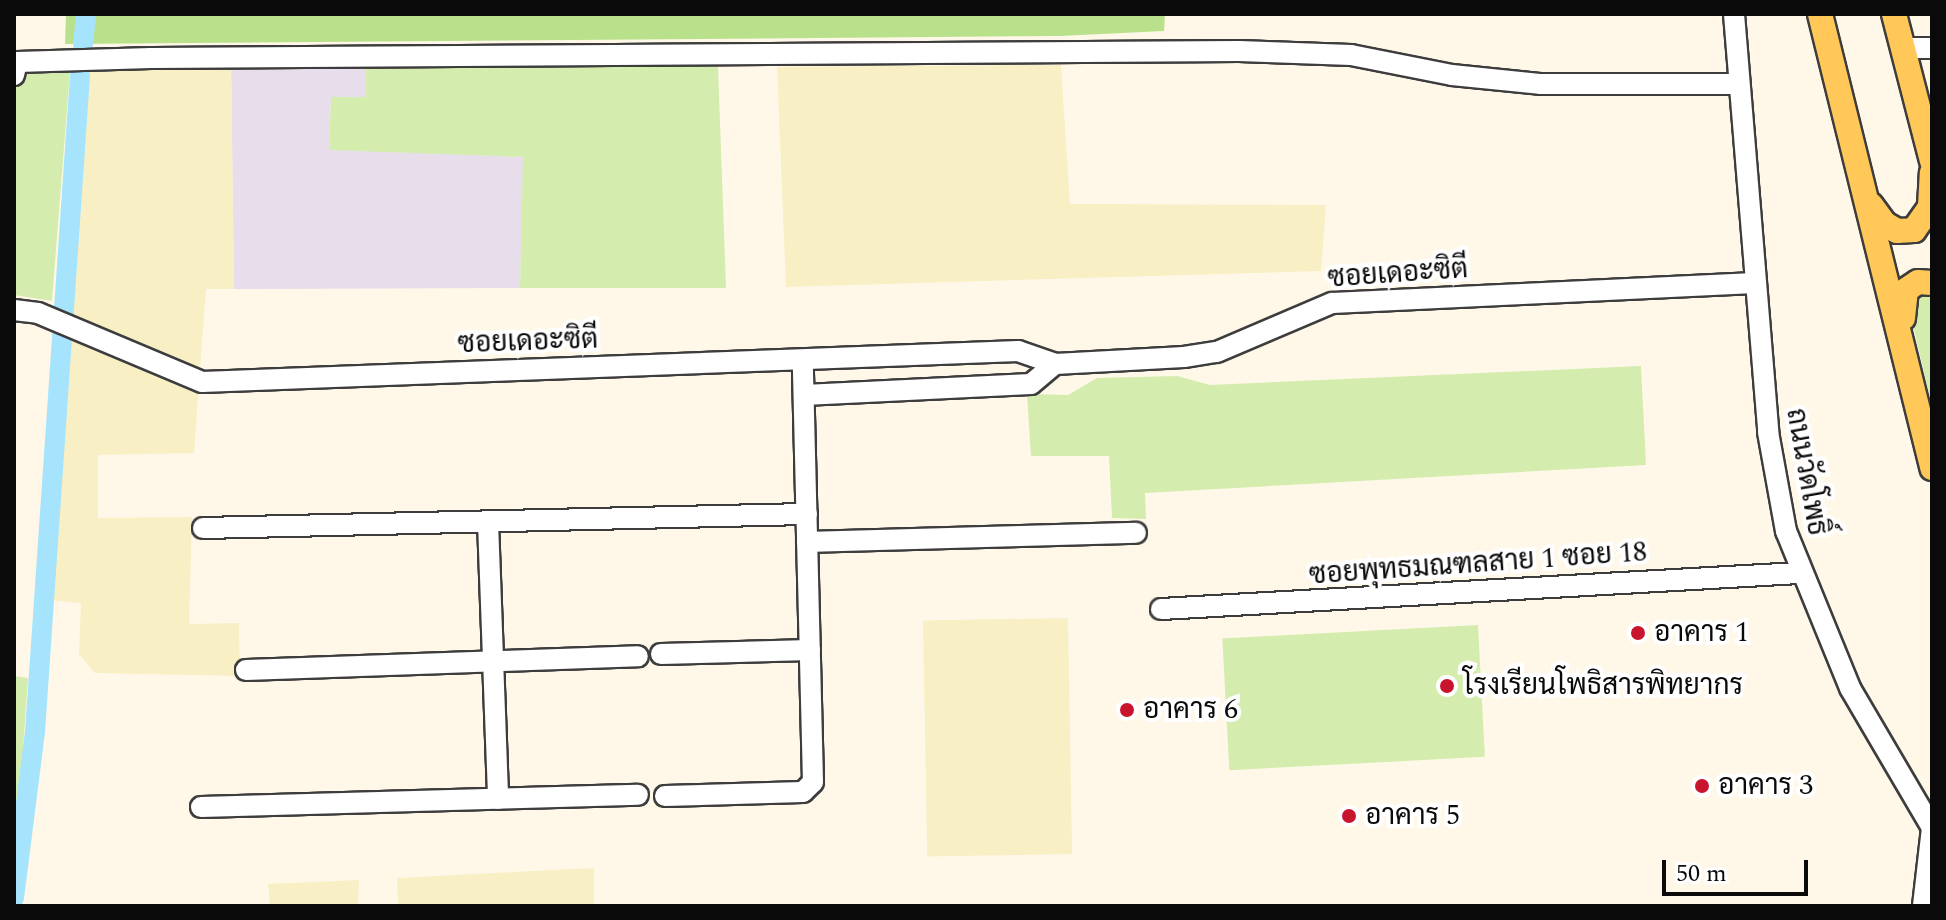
<!DOCTYPE html>
<html>
<head>
<meta charset="utf-8">
<style>
	body { margin:0 }
	#map { position:relative; width:1946px; height:920px; overflow:hidden; background:#fff8e8; font-family:Spectral,Sarabun,serif }
	div>[style] { position:absolute }
	.industrial>* { inset:0; background:#e8ddeb }
	.farmland>* { inset:0; background:#f8efc5; transform-origin:0 0 }
	.green>* { inset:0; background:#d4edae; transform-origin:0 0 }
	.forest>* { inset:0; background:#b9e08b }
	.canal>* { height:20px; margin:-10px; padding:0 10px; transform-origin:10px; border-radius:10px; background:#a6e4fd }
	.roads { filter:drop-shadow(2px 0 #3d3d3d) drop-shadow(-2px 0 #3d3d3d) drop-shadow(0 2px #3d3d3d) drop-shadow(0 -2px #3d3d3d) }
	.minor>* { height:20px; margin:-10px; padding:0 10px; transform-origin:10px; border-radius:10px; background:#fff }
	.major>* { height:24px; margin:-12px; padding:0 12px; transform-origin:12px; border-radius:12px; background:#ffc858 }
	.dots>* { width:22px; height:22px; translate:-50% -50%; box-sizing:border-box; border:4px solid #fff; border-radius:50% }
	span { translate:-50% -50%; white-space:nowrap; text-align:center; line-height:1.15; -webkit-text-stroke:8px #fff; paint-order:stroke }
	.street-label { font-size:28px; color:#0a0a0a }
	.poi-label { font-size:28px; color:#0a0a0a }
	.left { translate:0 -50%; text-align:left }
	.frame { position:absolute; inset:0; border:16px solid #0a0a0a; pointer-events:none }
	.scale { position:absolute; left:1662px; top:860px; width:146px; height:36px; box-sizing:border-box; border:4px solid #0a0a0a; border-top:0; padding-left:10px; font-size:24px; line-height:28px; white-space:nowrap; color:#0a0a0a; -webkit-text-stroke:6px #fff; paint-order:stroke }
</style>
</head>
<body>
<div id="map">
	<div class="industrial">
		<i style="clip-path:polygon(366px 63px,366px 97px,331px 98px,329px 149px,524px 157px,520px 288px,234px 289px,231px 65px)"></i>
	</div>
	<div class="farmland">
		<i style="clip-path:polygon(231px 65px,234px 289px,206px 289px,194px 453px,98px 455px,98px 518px,192px 517px,189px 624px,239px 623px,240px 676px,95px 673px,79px 654px,81px 603px,50px 600px,81px 69px)"></i>
		<i style="clip-path:polygon(1061px 65px,1070px 204px,1326px 205px,1321px 271px,786px 287px,777px 67px)"></i>
		<i style="left:1068px;top:618px;width:236px;height:145px;rotate:89deg"></i>
		<i style="clip-path:polygon(594px 868px,594px 906px,398px 906px,397px 878px)"></i>
		<i style="clip-path:polygon(359px 880px,358px 906px,270px 906px,268px 884px)"></i>
	</div>
	<div class="green">
		<i style="clip-path:polygon(14px 63px,70px 71px,52px 301px,14px 295px)"></i>
		<i style="clip-path:polygon(366px 63px,718px 67px,726px 288px,520px 288px,523px 157px,329px 150px,331px 97px,366px 97px)"></i>
		<i style="clip-path:polygon(1925px 293px,1932px 296px,1932px 406px,1910px 313px,1917px 295px)"></i>
		<i style="clip-path:polygon(1641px 366px,1646px 465px,1145px 493px,1146px 519px,1112px 518px,1109px 456px,1031px 456px,1027px 394px,1068px 395px,1097px 378px,1177px 376px,1210px 385px)"></i>
		<i style="left:1478px;top:625px;width:132px;height:256px;rotate:87deg"></i>
		<i style="clip-path:polygon(14px 676px,28px 678px,16px 849px,14px 849px)"></i>
	</div>
	<div class="forest">
		<i style="clip-path:polygon(66px 14px,1165px 14px,1164px 31px,1060px 36px,65px 44px)"></i>
	</div>
	<div class="canal">
		<i style="left:83px;top:44px;width:30px;rotate:-84deg"></i>
		<i style="left:14px;top:898px;width:167px;rotate:-82.8deg"></i>
		<i style="left:35px;top:732px;width:658px;rotate:-86.08deg"></i>
	</div>
	<div class="roads">
		<div class="minor">
			<i style="left:1734px;top:14px;width:419px;rotate:85.3deg"></i>
			<i style="left:1768px;top:432px;width:101px;rotate:79.7deg"></i>
			<i style="left:1786px;top:531px;width:170px;rotate:67.8deg"></i>
			<i style="left:1850px;top:688px;width:162px;rotate:59.6deg"></i>
			<i style="left:1932px;top:828px;width:79px;rotate:96.6deg"></i>
			<i style="left:1903px;top:48px;width:29px"></i>
			<i style="left:14px;top:75px;width:13px;rotate:-77deg"></i>
			<i style="left:17px;top:62px;width:134px;rotate:-1.7deg"></i>
			<i style="left:151px;top:58px;width:1088px;rotate:-0.37deg"></i>
			<i style="left:1239px;top:51px;width:112px;rotate:2deg"></i>
			<i style="left:1351px;top:55px;width:103px;rotate:11.2deg"></i>
			<i style="left:1452px;top:75px;width:88px;rotate:5.8deg"></i>
			<i style="left:1540px;top:84px;width:199px"></i>
			<i style="left:14px;top:310px;width:24px;rotate:7deg"></i>
			<i style="left:38px;top:313px;width:178px;rotate:22.8deg"></i>
			<i style="left:202px;top:382px;width:817px;rotate:-2.18deg"></i>
			<i style="left:1018px;top:351px;width:39px;rotate:19deg"></i>
			<i style="left:1055px;top:364px;width:129px;rotate:-3.1deg"></i>
			<i style="left:1184px;top:357px;width:33px;rotate:-9deg"></i>
			<i style="left:1217px;top:352px;width:125px;rotate:-23.1deg"></i>
			<i style="left:1332px;top:303px;width:423px;rotate:-2.7deg"></i>
			<i style="left:804px;top:395px;width:227px;rotate:-2.8deg"></i>
			<i style="left:1031px;top:384px;width:31px;rotate:-40deg"></i>
			<i style="left:488px;top:522px;width:277px;rotate:87.9deg"></i>
			<i style="left:203px;top:528px;width:604px;rotate:-1.33deg"></i>
			<i style="left:807px;top:542px;width:329px;rotate:-1.6deg"></i>
			<i style="left:1161px;top:609px;width:639px;rotate:-3.23deg"></i>
			<i style="left:661px;top:654px;width:149px;rotate:-1.5deg"></i>
			<i style="left:246px;top:670px;width:392px;rotate:-2deg"></i>
			<i style="left:665px;top:796px;width:138px;rotate:-1.7deg"></i>
			<i style="left:803px;top:792px;width:14px;rotate:-45deg"></i>
			<i style="left:813px;top:782px;width:421px;rotate:-91.4deg"></i>
			<i style="left:201px;top:807px;width:437px;rotate:-1.6deg"></i>
		</div>
		<div class="major">
			<i style="left:1820px;top:14px;width:468px;rotate:76.1deg"></i>
			<i style="left:1894px;top:14px;width:152px;rotate:75.5deg"></i>
			<i style="left:1871px;top:205px;width:24px;rotate:54deg"></i>
			<i style="left:1885px;top:224px;width:14px;rotate:30deg"></i>
			<i style="left:1897px;top:231px;width:17px;rotate:-3deg"></i>
			<i style="left:1914px;top:230px;width:28px;rotate:-55deg"></i>
			<i style="left:1930px;top:207px;width:34px;rotate:-87deg"></i>
			<i style="left:1903px;top:318px;width:28px;rotate:-84deg"></i>
			<i style="left:1906px;top:290px;width:14px;rotate:-34deg"></i>
			<i style="left:1918px;top:282px;width:14px;rotate:4deg"></i>
		</div>
	</div>
	<div class="dots">
		<i style="left:1638px;top:633px;background:#c8152d"></i>
		<i style="left:1447px;top:686px;background:#c8152d"></i>
		<i style="left:1127px;top:710px;background:#c8152d"></i>
		<i style="left:1702px;top:786px;background:#c8152d"></i>
		<i style="left:1349px;top:816px;background:#c8152d"></i>
	</div>
	<div class="street-label">
		<span style="left:1398px;top:274px;rotate:-4deg">ซอยเดอะซิตี</span>
		<span style="left:528px;top:342px;rotate:-2deg">ซอยเดอะซิตี</span>
		<span style="left:1806px;top:472px;rotate:80deg">ถนนวัดโพธิ์</span>
		<span style="left:1478px;top:564px;rotate:-4deg">ซอยพุทธมณฑลสาย 1 ซอย 18</span>
	</div>
	<div class="poi-label">
		<span class="left" style="left:1654px;top:633px">อาคาร 1</span>
		<span class="left" style="left:1463px;top:686px">โรงเรียนโพธิสารพิทยากร</span>
		<span class="left" style="left:1143px;top:710px">อาคาร 6</span>
		<span class="left" style="left:1718px;top:786px">อาคาร 3</span>
		<span class="left" style="left:1365px;top:816px">อาคาร 5</span>
	</div>
	<div class="frame"></div>
	<div class="scale">50 m</div>
</div>
</body>
</html>
